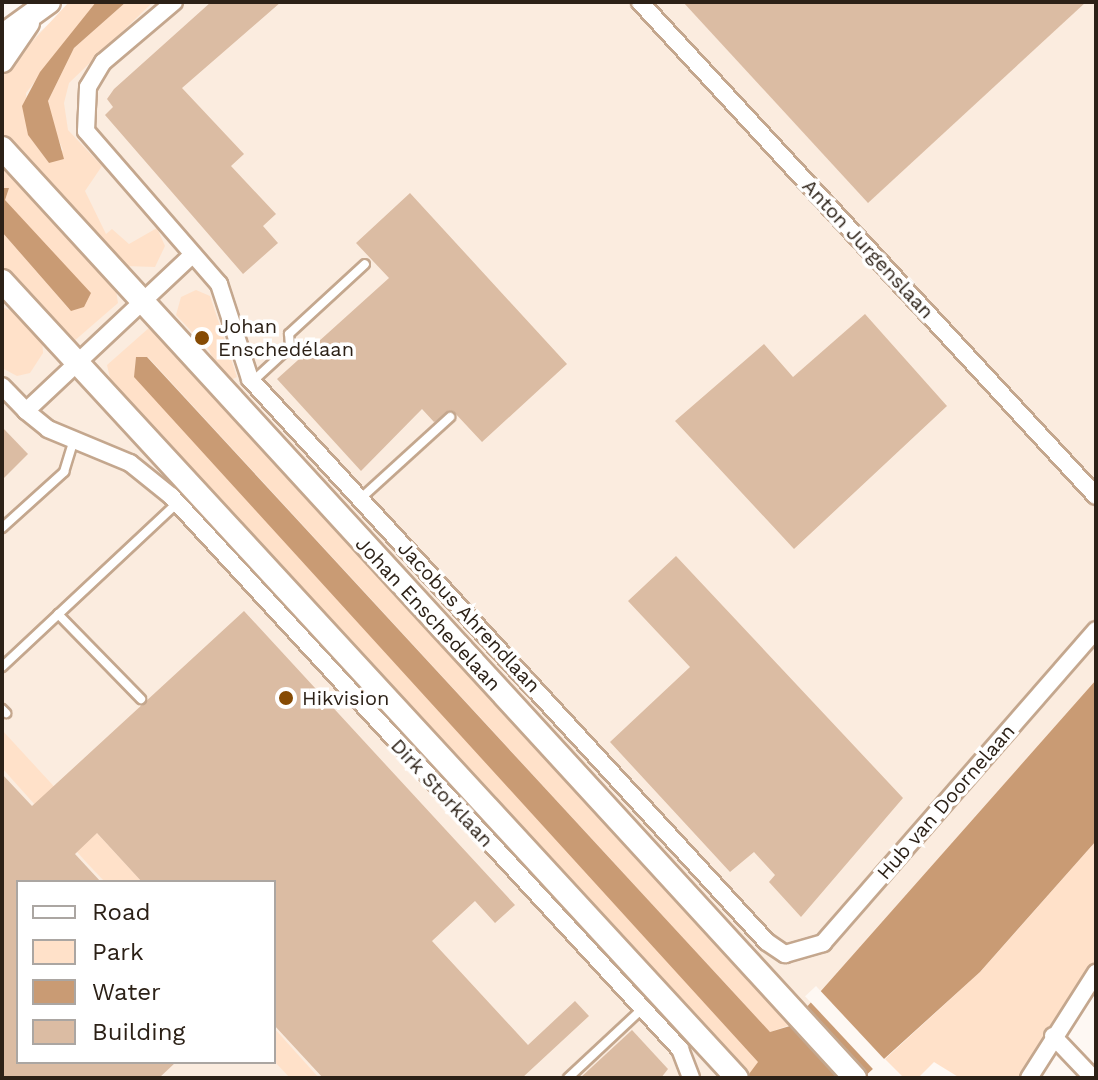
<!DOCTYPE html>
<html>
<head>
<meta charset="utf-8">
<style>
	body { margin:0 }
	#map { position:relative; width:1098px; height:1080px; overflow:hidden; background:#fef8f3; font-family:"Work Sans",sans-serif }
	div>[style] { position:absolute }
	.built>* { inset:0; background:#fbecdf }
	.green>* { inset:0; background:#ffe1c9 }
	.water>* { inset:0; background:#c99b74 }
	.pier>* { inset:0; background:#fef8f3; transform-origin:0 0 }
	.building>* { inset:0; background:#dbbca3 }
	.roads { filter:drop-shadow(2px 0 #c4a78e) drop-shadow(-2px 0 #c4a78e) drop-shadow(0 2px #c4a78e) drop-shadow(0 -2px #c4a78e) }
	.lane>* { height:8px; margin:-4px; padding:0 4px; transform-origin:4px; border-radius:4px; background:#fff }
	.street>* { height:16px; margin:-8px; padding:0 8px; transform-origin:8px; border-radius:8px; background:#fff }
	.secondary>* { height:22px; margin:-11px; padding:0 11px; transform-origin:11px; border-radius:11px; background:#fff }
	.dots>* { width:22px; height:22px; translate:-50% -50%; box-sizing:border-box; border:4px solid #fff; border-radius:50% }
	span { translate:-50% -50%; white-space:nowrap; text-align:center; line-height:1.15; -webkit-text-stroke:7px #fff; paint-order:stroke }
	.street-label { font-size:20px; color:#2c2117 }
	.poi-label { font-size:20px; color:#2c2117 }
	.left { translate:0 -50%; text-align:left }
	.frame { position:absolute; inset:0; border:4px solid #2c2117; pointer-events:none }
	.legend { position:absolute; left:16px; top:880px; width:260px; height:184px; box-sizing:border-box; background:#fff; border:2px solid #aba6a2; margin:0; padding:10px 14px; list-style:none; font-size:24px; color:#2c2117 }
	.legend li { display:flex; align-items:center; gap:16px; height:40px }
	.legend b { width:40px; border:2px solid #aba6a2 }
</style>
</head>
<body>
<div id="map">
	<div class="built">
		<i style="clip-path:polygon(evenodd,73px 2px,1096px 2px,1096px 736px,797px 1078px,2px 1078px,2px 66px,73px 2px,18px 882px,274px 882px,274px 1062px,18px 1062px,18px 882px)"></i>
	</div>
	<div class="green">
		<i style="clip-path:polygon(69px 2px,96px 2px,26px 93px,28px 135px,49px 163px,63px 150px,46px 111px,48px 101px,74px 48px,126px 2px,153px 2px,69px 83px,64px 103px,68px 130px,102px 166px,85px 191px,106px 234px,112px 229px,129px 244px,157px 228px,165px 246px,155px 267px,124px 266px,2px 140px,2px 74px)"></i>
		<i style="clip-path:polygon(2px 160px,116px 290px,118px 303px,73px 342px,66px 341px,2px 270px,2px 232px,70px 310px,5px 200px)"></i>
		<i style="clip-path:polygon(196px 290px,210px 296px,237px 377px,224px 383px,209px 350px,176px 315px,181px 297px)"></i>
		<i style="clip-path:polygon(2px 307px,18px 313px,42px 338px,43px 353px,30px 373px,17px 376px,2px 368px)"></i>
		<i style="clip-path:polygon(150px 327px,792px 1024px,770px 1032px,148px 357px,136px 357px,135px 377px,759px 1062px,748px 1077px,113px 391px,107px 365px)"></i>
		<i style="clip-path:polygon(2px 730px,142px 882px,105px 882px,87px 863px,2px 768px)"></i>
		<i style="clip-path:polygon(1096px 841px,1096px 960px,1019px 1078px,960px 1078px,934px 1062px,918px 1078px,904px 1078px,885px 1059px,981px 971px)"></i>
		<i style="clip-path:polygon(274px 1028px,319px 1078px,290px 1078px,274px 1061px)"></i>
	</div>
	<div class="water">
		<i style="clip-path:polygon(96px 2px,126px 2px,74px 48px,48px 101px,64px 159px,49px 163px,28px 135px,22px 106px,40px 72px)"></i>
		<i style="clip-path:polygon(2px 188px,9px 188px,5px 200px,91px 293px,84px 307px,71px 311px,2px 232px)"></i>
		<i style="clip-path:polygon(136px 357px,147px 357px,770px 1032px,790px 1026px,1096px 680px,1096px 841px,980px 972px,863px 1078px,746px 1078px,758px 1062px,134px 377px)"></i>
	</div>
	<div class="pier">
		<i style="left:816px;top:986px;width:105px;height:15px;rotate:47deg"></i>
	</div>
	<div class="building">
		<i style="clip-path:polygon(211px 2px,281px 2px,182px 88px,244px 154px,231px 166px,276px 214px,263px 226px,278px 243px,243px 274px,105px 115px,113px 107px,107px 99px,114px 89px)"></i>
		<i style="clip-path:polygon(683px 2px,1086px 2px,868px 203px)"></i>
		<i style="clip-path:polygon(410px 193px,567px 364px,482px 442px,453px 411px,434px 422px,422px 409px,361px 471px,277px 379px,389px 278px,356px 243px)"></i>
		<i style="clip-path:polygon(865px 314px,947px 406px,794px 549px,675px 421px,764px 344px,793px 377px)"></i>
		<i style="clip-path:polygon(2px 427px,28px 454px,2px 480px)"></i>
		<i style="clip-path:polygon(676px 556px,903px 798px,801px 917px,769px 882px,775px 875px,754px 852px,730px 872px,610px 742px,690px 667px,628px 601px)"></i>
		<i style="clip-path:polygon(244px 611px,515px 905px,495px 923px,475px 901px,432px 941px,528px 1045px,575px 1001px,589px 1016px,522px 1078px,323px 1078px,274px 1025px,274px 882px,142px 882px,97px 833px,75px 854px,101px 882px,18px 882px,18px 1062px,176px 1062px,159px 1078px,2px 1078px,2px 774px,32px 806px)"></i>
		<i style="clip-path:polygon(632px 1030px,668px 1069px,661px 1078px,580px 1078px)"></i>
	</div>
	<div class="roads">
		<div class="lane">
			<i style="left:253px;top:381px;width:50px;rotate:-42.6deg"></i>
			<i style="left:290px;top:347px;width:13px;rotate:-94deg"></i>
			<i style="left:289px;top:334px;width:103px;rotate:-42.6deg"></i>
			<i style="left:360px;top:499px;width:122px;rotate:-42.3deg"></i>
			<i style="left:2px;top:528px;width:84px;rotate:-42.1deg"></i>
			<i style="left:64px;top:472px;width:34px;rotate:-73deg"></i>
			<i style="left:58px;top:614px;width:119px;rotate:45.7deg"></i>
			<i style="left:2px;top:667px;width:240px;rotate:-43.1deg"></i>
			<i style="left:2px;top:709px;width:6px;rotate:45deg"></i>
			<i style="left:568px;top:1078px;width:101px;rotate:-43deg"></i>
		</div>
		<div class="street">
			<i style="left:174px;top:2px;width:93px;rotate:139.8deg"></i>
			<i style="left:103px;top:62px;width:29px;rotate:121deg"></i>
			<i style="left:88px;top:87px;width:44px;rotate:92.6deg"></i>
			<i style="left:86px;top:131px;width:203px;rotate:49deg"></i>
			<i style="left:219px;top:284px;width:100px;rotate:71.9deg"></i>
			<i style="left:250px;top:379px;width:764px;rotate:47.44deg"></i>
			<i style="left:767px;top:942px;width:22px;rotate:34deg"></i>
			<i style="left:785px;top:954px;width:40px;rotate:-16deg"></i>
			<i style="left:823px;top:943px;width:415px;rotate:-48.9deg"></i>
			<i style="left:640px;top:2px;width:672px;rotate:47.29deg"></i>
			<i style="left:2px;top:386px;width:35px;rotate:46deg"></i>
			<i style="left:26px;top:411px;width:226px;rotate:-43.2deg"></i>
			<i style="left:26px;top:411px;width:28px;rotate:39deg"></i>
			<i style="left:48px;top:429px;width:89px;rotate:22.5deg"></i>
			<i style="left:130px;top:463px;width:53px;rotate:38.8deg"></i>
			<i style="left:171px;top:496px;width:752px;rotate:47.37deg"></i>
			<i style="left:680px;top:1049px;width:31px;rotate:69deg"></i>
			<i style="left:1053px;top:1036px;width:58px;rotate:46.4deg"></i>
			<i style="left:1029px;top:1078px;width:125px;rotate:-57.5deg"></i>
		</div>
		<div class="secondary">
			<i style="left:2px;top:36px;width:58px;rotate:-35.9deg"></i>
			<i style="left:2px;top:61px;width:46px;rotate:-55.6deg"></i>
			<i style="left:2px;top:148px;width:1262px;rotate:47.47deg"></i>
			<i style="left:2px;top:281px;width:1084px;rotate:47.32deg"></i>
		</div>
	</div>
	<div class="dots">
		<i style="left:202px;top:338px;background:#864b04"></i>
		<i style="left:286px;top:698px;background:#864b04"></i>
	</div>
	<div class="street-label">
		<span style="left:868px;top:249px;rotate:47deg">Anton Jurgenslaan</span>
		<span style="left:428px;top:614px;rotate:47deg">Johan Enschedelaan</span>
		<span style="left:469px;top:617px;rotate:47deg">Jacobus Ahrendlaan</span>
		<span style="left:442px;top:793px;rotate:47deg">Dirk Storklaan</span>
		<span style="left:946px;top:802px;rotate:-49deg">Hub van Doornelaan</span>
	</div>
	<div class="poi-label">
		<span class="left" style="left:218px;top:338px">Johan<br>Enschedélaan</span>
		<span class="left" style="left:302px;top:698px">Hikvision</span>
	</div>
	<div class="frame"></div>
	<ul class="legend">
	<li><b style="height:10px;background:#fff"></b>Road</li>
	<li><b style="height:22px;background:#ffe1c9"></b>Park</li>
	<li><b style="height:22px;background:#c99b74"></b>Water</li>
	<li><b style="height:22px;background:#dbbca3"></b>Building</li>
	</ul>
</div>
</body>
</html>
